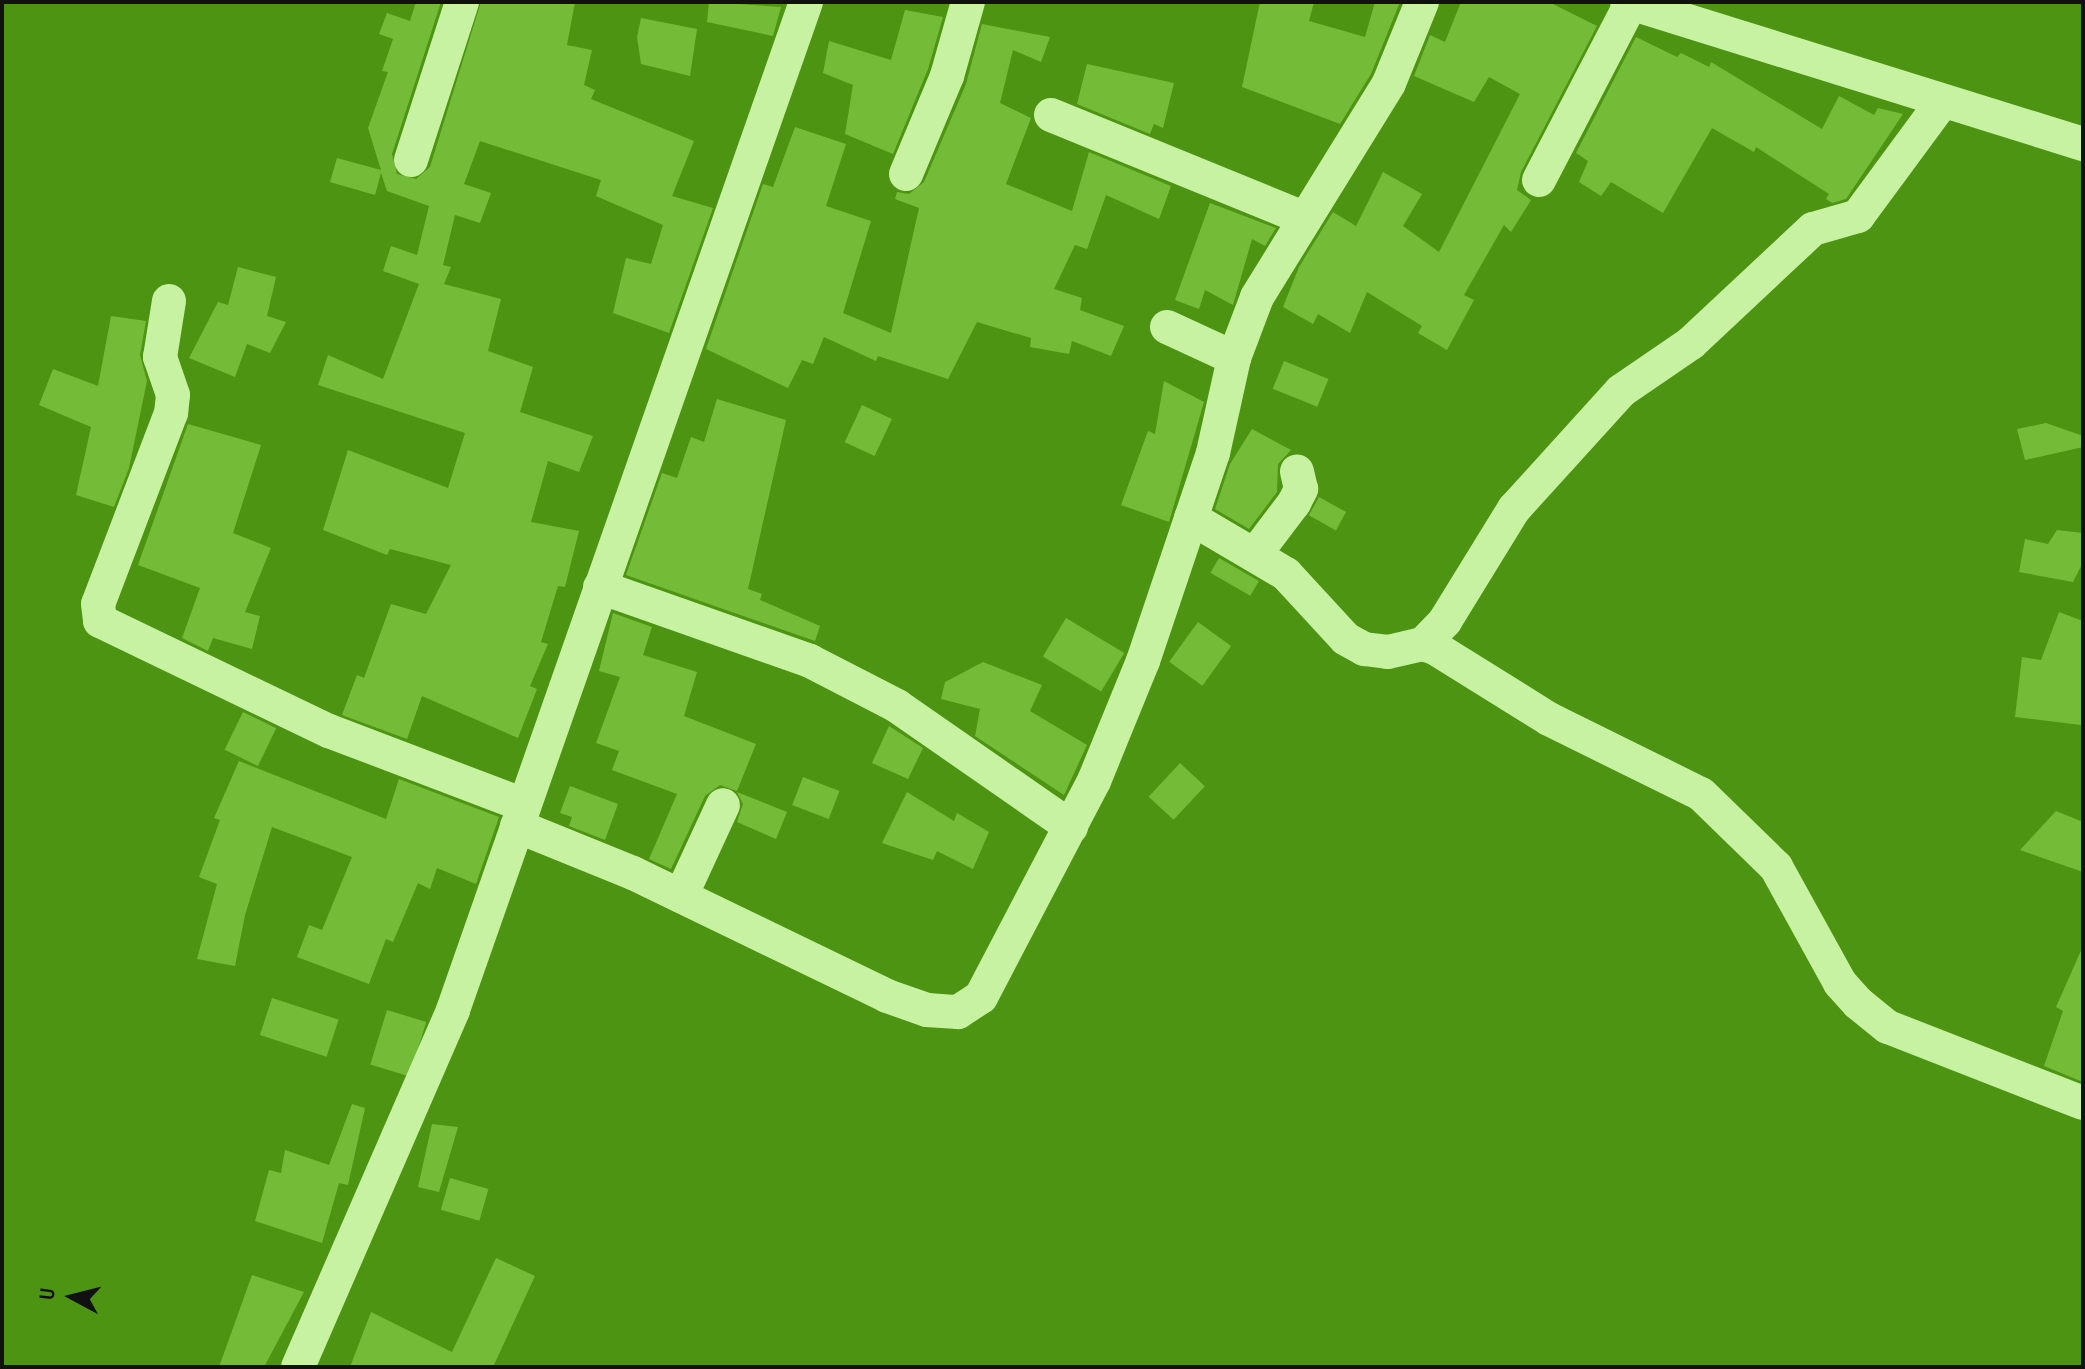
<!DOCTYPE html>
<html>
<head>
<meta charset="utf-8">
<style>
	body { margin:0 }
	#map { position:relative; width:2085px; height:1369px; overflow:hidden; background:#4d9413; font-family:"Sofia Sans Condensed",sans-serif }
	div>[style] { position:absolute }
	.building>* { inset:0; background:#74bc37; transform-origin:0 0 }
	.minor>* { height:34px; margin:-17px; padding:0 17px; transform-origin:17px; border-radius:17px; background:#c7f2a2 }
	span { translate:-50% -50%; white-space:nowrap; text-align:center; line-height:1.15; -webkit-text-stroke:6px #4d9413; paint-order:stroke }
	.frame { position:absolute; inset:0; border:4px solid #111; pointer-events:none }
	.north { position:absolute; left:32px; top:1257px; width:80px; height:80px; -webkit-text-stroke:6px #4d9413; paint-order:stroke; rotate:277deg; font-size:22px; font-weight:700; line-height:32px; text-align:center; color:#111 }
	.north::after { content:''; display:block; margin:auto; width:28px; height:36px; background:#111; clip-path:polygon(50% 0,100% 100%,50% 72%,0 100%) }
</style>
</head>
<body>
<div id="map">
	<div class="building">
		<i style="clip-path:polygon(416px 2px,441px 2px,392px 154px,397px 174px,416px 179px,430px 167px,481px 2px,575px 2px,567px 45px,592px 50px,584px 85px,595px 90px,591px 99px,694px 141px,672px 196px,713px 208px,669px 333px,613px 313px,626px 258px,651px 264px,663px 225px,596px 196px,601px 180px,480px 141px,464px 184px,491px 193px,480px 223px,455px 215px,443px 265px,451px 267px,444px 284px,501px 299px,488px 351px,533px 367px,520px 412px,593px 436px,579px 472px,548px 461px,531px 522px,579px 531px,565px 587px,558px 586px,541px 642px,548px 644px,530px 686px,537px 689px,518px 738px,422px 696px,407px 739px,342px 715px,357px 675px,364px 678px,391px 604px,426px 614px,451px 565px,390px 549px,387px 555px,323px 530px,348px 450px,448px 488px,465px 433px,318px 385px,328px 355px,383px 379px,419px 284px,383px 271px,391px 246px,417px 255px,429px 206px,387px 191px,381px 173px,375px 195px,330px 182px,337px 158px,381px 170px,368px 128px,388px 72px,382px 71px,393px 39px,379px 34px,387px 13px,410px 21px)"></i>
		<i style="clip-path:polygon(709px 2px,781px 7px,773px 36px,707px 22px)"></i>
		<i style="clip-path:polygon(1260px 2px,1314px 2px,1309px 21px,1365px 37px,1375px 2px,1400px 2px,1371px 74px,1340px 124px,1242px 87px)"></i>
		<i style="clip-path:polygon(1461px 2px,1549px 2px,1597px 26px,1521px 172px,1517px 190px,1531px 200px,1511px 232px,1504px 225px,1464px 295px,1474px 300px,1447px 350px,1418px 333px,1422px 326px,1367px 292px,1350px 333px,1318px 314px,1313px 324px,1283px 307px,1299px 267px,1333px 212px,1356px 226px,1383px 172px,1422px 194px,1403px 226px,1439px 252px,1520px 94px,1489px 77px,1474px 102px,1414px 76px,1430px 35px,1445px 42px)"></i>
		<i style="clip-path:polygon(905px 10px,943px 17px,928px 69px,893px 154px,845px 134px,853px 85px,823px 73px,829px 41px,891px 60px)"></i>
		<i style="clip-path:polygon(641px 18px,697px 29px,690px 76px,641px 64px,637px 37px)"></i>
		<i style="clip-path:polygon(982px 24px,1050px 37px,1041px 62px,1013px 50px,1000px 103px,1031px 118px,1006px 184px,1072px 211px,1089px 152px,1171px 186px,1159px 219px,1106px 195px,1087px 249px,1075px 245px,1054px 289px,1082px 298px,1080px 310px,1124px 326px,1111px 356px,1072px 341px,1069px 354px,1030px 347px,1031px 338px,977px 322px,948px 379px,878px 356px,876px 361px,824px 337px,813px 364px,802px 360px,788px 388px,706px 349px,763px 184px,773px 187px,795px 127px,846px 144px,826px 206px,871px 221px,843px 313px,891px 333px,919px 208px,895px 199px,897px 192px,909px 194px,924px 182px,966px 84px)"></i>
		<i style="clip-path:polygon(1636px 37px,1677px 57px,1681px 53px,1709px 67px,1711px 62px,1822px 129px,1839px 96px,1874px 115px,1878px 108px,1903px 114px,1846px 199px,1832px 203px,1826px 199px,1829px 194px,1756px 147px,1754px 152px,1712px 128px,1663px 213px,1611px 182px,1601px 196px,1579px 182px,1588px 161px,1576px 153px)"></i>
		<i style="clip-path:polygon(1087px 64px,1174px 83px,1163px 128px,1154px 124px,1150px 134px,1077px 104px)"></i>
		<i style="clip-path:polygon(1210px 203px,1276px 228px,1265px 246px,1252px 239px,1233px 305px,1205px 290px,1199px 309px,1175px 300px)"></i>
		<i style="clip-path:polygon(238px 267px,276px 277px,267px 316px,286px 322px,270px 353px,247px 344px,235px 377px,189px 358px,218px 302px,228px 305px)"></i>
		<i style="clip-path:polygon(111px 316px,146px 321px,140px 355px,147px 381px,129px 468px,114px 507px,76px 495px,91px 427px,39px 405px,53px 369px,98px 386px)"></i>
		<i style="left:1284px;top:361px;width:48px;height:30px;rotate:22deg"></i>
		<i style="clip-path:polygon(1164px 381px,1204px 402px,1169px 522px,1121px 505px,1148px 431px,1155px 434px)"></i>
		<i style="clip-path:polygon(717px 399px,786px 420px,748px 589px,762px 594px,760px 600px,820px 626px,815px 641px,626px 575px,662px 473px,677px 478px,691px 437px,704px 442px)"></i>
		<i style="left:862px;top:405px;width:33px;height:41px;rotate:25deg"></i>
		<i style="clip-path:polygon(2046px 423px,2083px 436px,2083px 447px,2025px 460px,2017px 429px)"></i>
		<i style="clip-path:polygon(188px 424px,261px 445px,233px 533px,271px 548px,245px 612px,260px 616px,252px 649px,213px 638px,208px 651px,182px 638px,200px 588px,138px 565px)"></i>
		<i style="clip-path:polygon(1252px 429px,1291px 450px,1278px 464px,1277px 492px,1249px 529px,1215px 509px,1230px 464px)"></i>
		<i style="left:1319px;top:497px;width:31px;height:21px;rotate:29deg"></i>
		<i style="clip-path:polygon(2057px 530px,2083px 533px,2083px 562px,2073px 582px,2019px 572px,2025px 539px,2048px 544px)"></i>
		<i style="left:1219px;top:558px;width:46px;height:17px;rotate:30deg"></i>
		<i style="clip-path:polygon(2059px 612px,2083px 621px,2081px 725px,2015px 717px,2022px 657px,2041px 660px)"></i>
		<i style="clip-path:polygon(613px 613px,652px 627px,643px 655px,697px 672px,684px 716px,756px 744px,737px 791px,720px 785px,705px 796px,671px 869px,649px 859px,677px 794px,612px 770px,619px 751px,596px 743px,620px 677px,599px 671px)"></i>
		<i style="left:1066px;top:618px;width:68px;height:45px;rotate:31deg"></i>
		<i style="left:1198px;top:622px;width:41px;height:49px;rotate:36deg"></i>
		<i style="clip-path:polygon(983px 662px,1042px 685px,1030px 711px,1087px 745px,1064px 795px,975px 736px,980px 709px,941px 699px,945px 682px)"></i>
		<i style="left:243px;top:712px;width:37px;height:42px;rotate:26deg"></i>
		<i style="clip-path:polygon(889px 726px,923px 748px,908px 779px,872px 763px)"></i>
		<i style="clip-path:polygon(239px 761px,386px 819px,399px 779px,499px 817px,476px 884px,437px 868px,430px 889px,418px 883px,393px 942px,386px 939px,369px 984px,297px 957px,309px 925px,322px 930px,352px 857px,272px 827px,245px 915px,235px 966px,197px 959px,217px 884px,199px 877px,220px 820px,214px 818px)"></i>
		<i style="left:1180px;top:763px;width:34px;height:46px;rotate:43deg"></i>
		<i style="left:803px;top:777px;width:39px;height:30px;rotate:21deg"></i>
		<i style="clip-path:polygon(570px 786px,618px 804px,605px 840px,569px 826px,572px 817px,560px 813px)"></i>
		<i style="clip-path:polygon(737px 792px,787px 812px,776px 839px,737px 822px,743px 804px)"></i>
		<i style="clip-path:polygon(907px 792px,954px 821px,957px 813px,989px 832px,973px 869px,937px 851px,933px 860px,882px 843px)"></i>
		<i style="clip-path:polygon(2056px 811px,2083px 822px,2083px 872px,2020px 850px)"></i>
		<i style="clip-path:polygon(2083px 946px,2083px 1082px,2044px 1066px,2063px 1011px,2056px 1007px)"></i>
		<i style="left:272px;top:998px;width:70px;height:39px;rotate:18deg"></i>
		<i style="left:387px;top:1010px;width:41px;height:57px;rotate:17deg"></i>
		<i style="clip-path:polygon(352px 1104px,365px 1108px,348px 1185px,339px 1183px,322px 1243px,255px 1221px,269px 1170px,281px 1173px,285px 1150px,329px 1165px)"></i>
		<i style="clip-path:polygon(432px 1124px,458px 1127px,439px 1192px,418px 1187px)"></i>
		<i style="left:450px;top:1178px;width:40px;height:33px;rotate:16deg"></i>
		<i style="clip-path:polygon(496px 1258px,535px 1276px,493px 1367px,350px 1367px,371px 1312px,452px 1352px)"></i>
		<i style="clip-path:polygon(252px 1275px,304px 1292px,264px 1367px,219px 1367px)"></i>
	</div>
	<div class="minor">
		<i style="left:1627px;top:2px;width:478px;rotate:17.3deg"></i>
		<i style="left:1051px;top:115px;width:272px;rotate:22.2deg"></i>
		<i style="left:411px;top:160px;width:166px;rotate:-72.1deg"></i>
		<i style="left:906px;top:174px;width:106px;rotate:-67.3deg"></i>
		<i style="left:947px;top:76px;width:77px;rotate:-74.2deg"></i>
		<i style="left:1539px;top:180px;width:199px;rotate:-62.5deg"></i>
		<i style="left:169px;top:301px;width:57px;rotate:99.1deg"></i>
		<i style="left:160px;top:357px;width:40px;rotate:71.1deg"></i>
		<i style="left:173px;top:395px;width:18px;rotate:96deg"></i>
		<i style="left:171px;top:413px;width:204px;rotate:110.9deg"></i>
		<i style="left:98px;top:604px;width:17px;rotate:83deg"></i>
		<i style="left:100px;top:621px;width:254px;rotate:25.7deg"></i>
		<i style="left:329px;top:731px;width:209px;rotate:20.8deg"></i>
		<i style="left:1167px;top:327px;width:74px;rotate:24.8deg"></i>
		<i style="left:1191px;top:518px;width:110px;rotate:30.5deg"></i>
		<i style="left:1286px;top:574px;width:88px;rotate:47.3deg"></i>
		<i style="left:1346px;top:639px;width:21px;rotate:29deg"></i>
		<i style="left:1364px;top:649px;width:24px;rotate:7deg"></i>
		<i style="left:1388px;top:652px;width:36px;rotate:-13deg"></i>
		<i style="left:1423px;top:644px;width:13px;rotate:18deg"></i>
		<i style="left:1435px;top:648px;width:134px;rotate:31.9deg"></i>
		<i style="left:1549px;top:719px;width:169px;rotate:26.3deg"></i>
		<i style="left:1701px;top:794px;width:105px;rotate:44.2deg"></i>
		<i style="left:1776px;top:867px;width:132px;rotate:61.1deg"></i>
		<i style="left:1840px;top:983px;width:27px;rotate:48deg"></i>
		<i style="left:1858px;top:1003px;width:38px;rotate:39deg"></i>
		<i style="left:1888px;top:1027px;width:209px;rotate:21.3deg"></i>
		<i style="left:1256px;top:553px;width:63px;rotate:-52.8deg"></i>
		<i style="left:1294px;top:503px;width:16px;rotate:-63deg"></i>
		<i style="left:1301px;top:489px;width:18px;rotate:-103deg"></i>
		<i style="left:600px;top:587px;width:223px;rotate:19.4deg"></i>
		<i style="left:810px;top:661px;width:98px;rotate:27.3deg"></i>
		<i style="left:897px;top:706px;width:212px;rotate:34.8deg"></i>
		<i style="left:1423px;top:644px;width:32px;rotate:-46deg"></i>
		<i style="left:1445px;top:621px;width:132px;rotate:-58.4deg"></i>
		<i style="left:1514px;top:509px;width:159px;rotate:-47.8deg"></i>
		<i style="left:1621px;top:391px;width:85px;rotate:-34.4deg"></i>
		<i style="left:1691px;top:343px;width:167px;rotate:-43.1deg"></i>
		<i style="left:1813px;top:229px;width:47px;rotate:-16.1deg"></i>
		<i style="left:1858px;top:216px;width:142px;rotate:-53.6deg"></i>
		<i style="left:517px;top:826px;width:125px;rotate:22.1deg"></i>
		<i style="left:633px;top:873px;width:282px;rotate:25.8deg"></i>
		<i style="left:887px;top:996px;width:42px;rotate:19.3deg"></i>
		<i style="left:927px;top:1010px;width:31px;rotate:4deg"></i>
		<i style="left:958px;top:1012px;width:27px;rotate:-33deg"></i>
		<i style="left:981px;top:997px;width:244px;rotate:-62.4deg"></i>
		<i style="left:1094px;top:781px;width:130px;rotate:-67.8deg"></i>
		<i style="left:1143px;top:661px;width:219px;rotate:-71.4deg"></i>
		<i style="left:1213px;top:453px;width:97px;rotate:-77.5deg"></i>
		<i style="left:1234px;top:358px;width:65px;rotate:-69.3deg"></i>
		<i style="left:1257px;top:297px;width:251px;rotate:-58.3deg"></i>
		<i style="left:1389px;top:83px;width:87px;rotate:-67.8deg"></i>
		<i style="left:681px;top:896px;width:100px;rotate:-65.2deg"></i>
		<i style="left:298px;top:1367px;width:389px;rotate:-66.5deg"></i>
		<i style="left:453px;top:1010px;width:1068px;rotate:-70.7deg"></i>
	</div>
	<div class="frame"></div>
	<div class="north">U</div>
</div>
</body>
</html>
